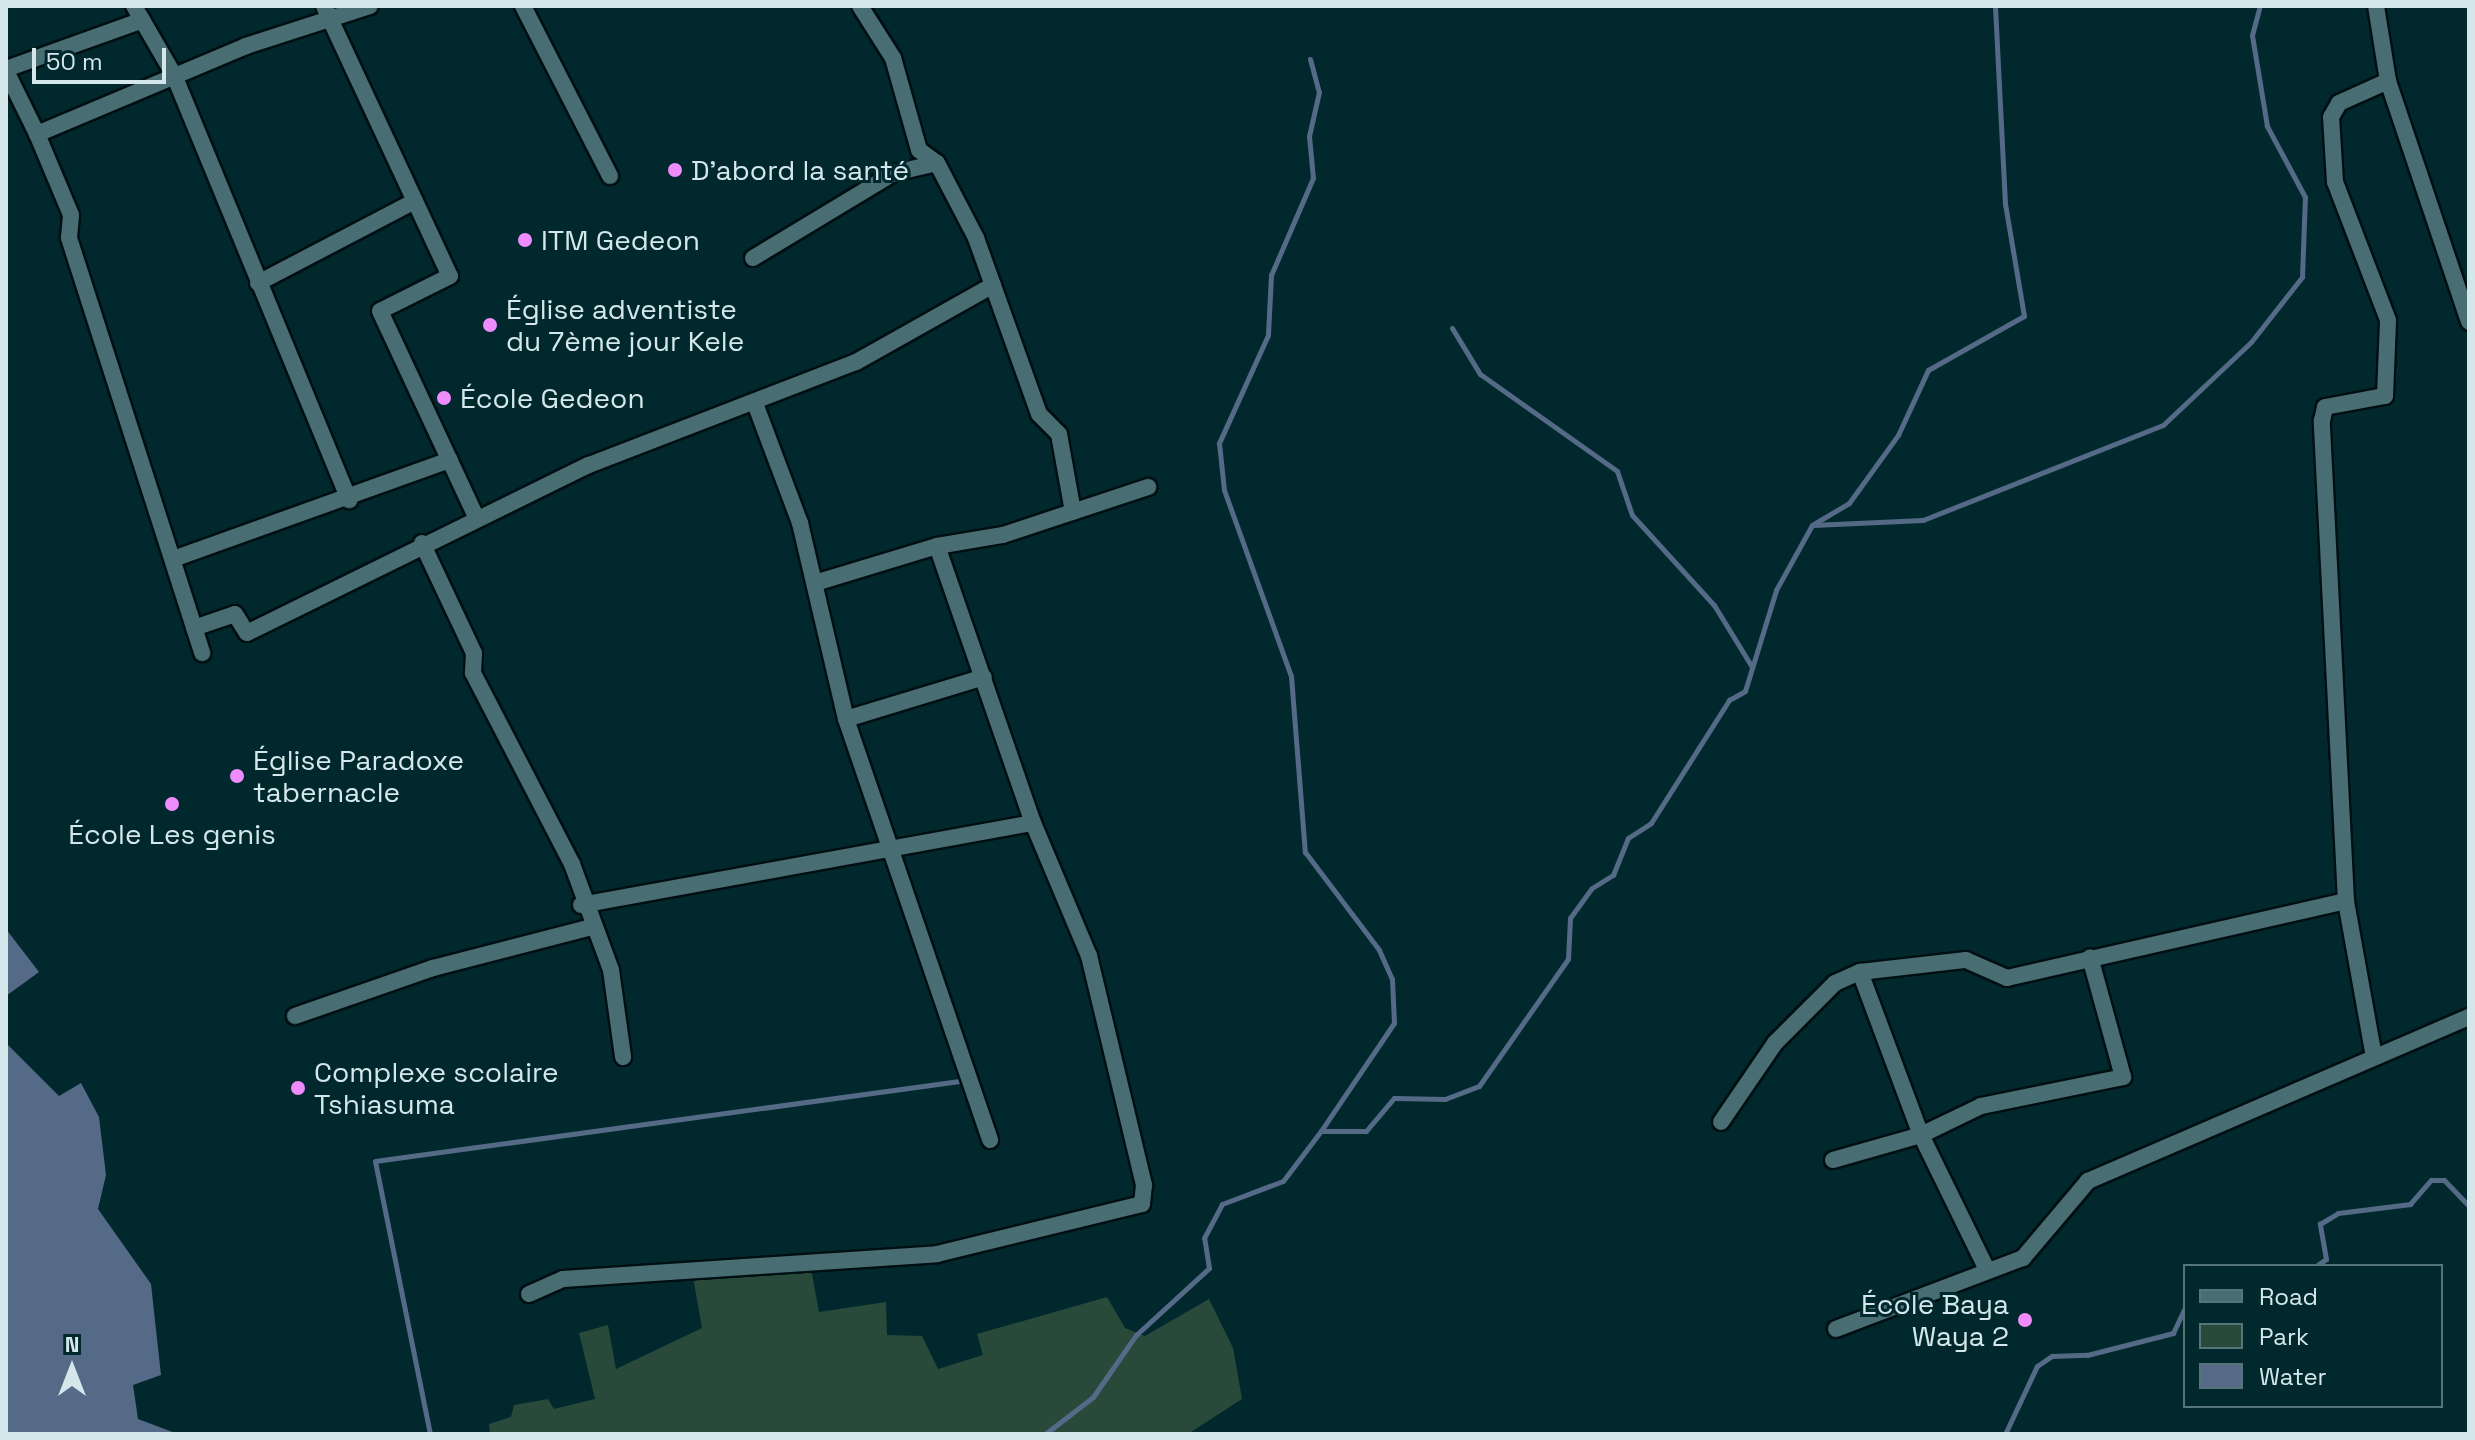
<!DOCTYPE html>
<html>
<head>
<meta charset="utf-8">
<style>
	body { margin:0 }
	#map { position:relative; width:2475px; height:1440px; overflow:hidden; background:#00282d; font-family:"Space Grotesk",sans-serif }
	div>[style] { position:absolute }
	.green>* { inset:0; background:#294a3b }
	.water>* { inset:0; background:#546a86 }
	.stream>* { height:5px; margin:-2.5px; padding:0 2.5px; transform-origin:2.5px; border-radius:2.5px; background:#546a86 }
	.roads { filter:drop-shadow(2px 0 #000f11) drop-shadow(-2px 0 #000f11) drop-shadow(0 2px #000f11) drop-shadow(0 -2px #000f11) }
	.street>* { height:16px; margin:-8px; padding:0 8px; transform-origin:8px; border-radius:8px; background:#486d73 }
	.dots>* { width:22px; height:22px; translate:-50% -50%; box-sizing:border-box; border:4px solid #00282d; border-radius:50% }
	span { translate:-50% -50%; white-space:nowrap; text-align:center; line-height:1.15; -webkit-text-stroke:6px #00282d; paint-order:stroke }
	.poi-label { font-size:28px; color:#d4e8eb }
	.left { translate:0 -50%; text-align:left }
	.right { translate:-100% -50%; text-align:right }
	.frame { position:absolute; inset:0; border:8px solid #d4e8eb; pointer-events:none }
	.legend { position:absolute; left:2183px; top:1264px; width:260px; height:144px; box-sizing:border-box; background:#00282d; border:2px solid #557579; margin:0; padding:10px 14px; list-style:none; font-size:24px; color:#d4e8eb }
	.legend li { display:flex; align-items:center; gap:16px; height:40px }
	.legend b { width:40px; border:2px solid #557579 }
	.north { position:absolute; left:32px; top:1328px; width:80px; height:80px; -webkit-text-stroke:6px #00282d; paint-order:stroke; rotate:0deg; font-size:22px; font-weight:700; line-height:32px; text-align:center; color:#d4e8eb }
	.north::after { content:''; display:block; margin:auto; width:28px; height:36px; background:#d4e8eb; clip-path:polygon(50% 0,100% 100%,50% 72%,0 100%) }
	.scale { position:absolute; left:32px; top:48px; width:134px; height:36px; box-sizing:border-box; border:4px solid #d4e8eb; border-top:0; padding-left:10px; font-size:24px; line-height:28px; white-space:nowrap; color:#d4e8eb; -webkit-text-stroke:6px #00282d; paint-order:stroke }
</style>
</head>
<body>
<div id="map">
	<div class="green">
		<i style="clip-path:polygon(811px 1269px,819px 1312px,886px 1302px,887px 1335px,922px 1336px,938px 1369px,983px 1355px,977px 1334px,1107px 1297px,1125px 1328px,1145px 1336px,1209px 1299px,1233px 1348px,1242px 1399px,1188px 1434px,490px 1434px,489px 1424px,511px 1417px,514px 1405px,548px 1399px,554px 1409px,595px 1399px,579px 1333px,608px 1325px,616px 1369px,702px 1328px,693px 1277px)"></i>
	</div>
	<div class="water">
		<i style="clip-path:polygon(6px 929px,39px 972px,6px 996px)"></i>
		<i style="clip-path:polygon(6px 1043px,59px 1096px,81px 1083px,99px 1117px,106px 1175px,98px 1209px,151px 1284px,161px 1375px,133px 1385px,138px 1419px,178px 1434px,6px 1434px)"></i>
	</div>
	<div class="stream">
		<i style="left:1310px;top:59px;width:34px;rotate:75deg"></i>
		<i style="left:1319px;top:92px;width:45px;rotate:102.8deg"></i>
		<i style="left:1309px;top:136px;width:42px;rotate:84.6deg"></i>
		<i style="left:1313px;top:178px;width:106px;rotate:113.4deg"></i>
		<i style="left:1271px;top:275px;width:60px;rotate:92.9deg"></i>
		<i style="left:1268px;top:335px;width:119px;rotate:114.4deg"></i>
		<i style="left:1219px;top:443px;width:47px;rotate:83.9deg"></i>
		<i style="left:1224px;top:490px;width:198px;rotate:70.2deg"></i>
		<i style="left:1291px;top:676px;width:177px;rotate:85.5deg"></i>
		<i style="left:1305px;top:852px;width:123px;rotate:52.9deg"></i>
		<i style="left:1379px;top:950px;width:32px;rotate:66deg"></i>
		<i style="left:1392px;top:979px;width:44px;rotate:87.4deg"></i>
		<i style="left:1394px;top:1023px;width:130px;rotate:124.1deg"></i>
		<i style="left:1452px;top:328px;width:54px;rotate:58.7deg"></i>
		<i style="left:1480px;top:374px;width:168px;rotate:35.3deg"></i>
		<i style="left:1617px;top:471px;width:46px;rotate:71.2deg"></i>
		<i style="left:1632px;top:515px;width:122px;rotate:47.7deg"></i>
		<i style="left:1714px;top:605px;width:73px;rotate:58.5deg"></i>
		<i style="left:1813px;top:525px;width:110px;rotate:-2.6deg"></i>
		<i style="left:1923px;top:520px;width:258px;rotate:-21.6deg"></i>
		<i style="left:2163px;top:425px;width:121px;rotate:-43.3deg"></i>
		<i style="left:2251px;top:342px;width:83px;rotate:-51.9deg"></i>
		<i style="left:2302px;top:277px;width:80px;rotate:-87.9deg"></i>
		<i style="left:2305px;top:197px;width:81px;rotate:-118.2deg"></i>
		<i style="left:2267px;top:126px;width:92px;rotate:-99.4deg"></i>
		<i style="left:2252px;top:35px;width:30px;rotate:-75deg"></i>
		<i style="left:2316px;top:1266px;width:12px;rotate:-35deg"></i>
		<i style="left:2326px;top:1259px;width:36px;rotate:-100deg"></i>
		<i style="left:2320px;top:1224px;width:21px;rotate:-31deg"></i>
		<i style="left:2338px;top:1213px;width:73px;rotate:-7.1deg"></i>
		<i style="left:2410px;top:1204px;width:32px;rotate:-49deg"></i>
		<i style="left:2431px;top:1180px;width:13px"></i>
		<i style="left:2444px;top:1180px;width:36px;rotate:46deg"></i>
		<i style="left:430px;top:1434px;width:278px;rotate:-101.4deg"></i>
		<i style="left:375px;top:1161px;width:590px;rotate:-7.79deg"></i>
		<i style="left:1045px;top:1434px;width:61px;rotate:-37.6deg"></i>
		<i style="left:1093px;top:1397px;width:75px;rotate:-55.3deg"></i>
		<i style="left:1136px;top:1335px;width:99px;rotate:-42.5deg"></i>
		<i style="left:1209px;top:1268px;width:30px;rotate:-99deg"></i>
		<i style="left:1204px;top:1238px;width:38px;rotate:-62deg"></i>
		<i style="left:1222px;top:1204px;width:65px;rotate:-20.7deg"></i>
		<i style="left:1283px;top:1181px;width:63px;rotate:-52.8deg"></i>
		<i style="left:1321px;top:1131px;width:45px"></i>
		<i style="left:1366px;top:1131px;width:43px;rotate:-49.7deg"></i>
		<i style="left:1394px;top:1098px;width:51px;rotate:1.1deg"></i>
		<i style="left:1445px;top:1099px;width:36px;rotate:-21deg"></i>
		<i style="left:1479px;top:1086px;width:155px;rotate:-55deg"></i>
		<i style="left:1568px;top:959px;width:41px;rotate:-87.2deg"></i>
		<i style="left:1570px;top:918px;width:37px;rotate:-54deg"></i>
		<i style="left:1592px;top:888px;width:25px;rotate:-32deg"></i>
		<i style="left:1613px;top:875px;width:40px;rotate:-68deg"></i>
		<i style="left:1628px;top:838px;width:27px;rotate:-33deg"></i>
		<i style="left:1651px;top:823px;width:146px;rotate:-57.6deg"></i>
		<i style="left:1729px;top:700px;width:18px;rotate:-29deg"></i>
		<i style="left:1745px;top:691px;width:106px;rotate:-72.9deg"></i>
		<i style="left:1776px;top:590px;width:74px;rotate:-61deg"></i>
		<i style="left:1812px;top:525px;width:43px;rotate:-30.7deg"></i>
		<i style="left:1849px;top:503px;width:84px;rotate:-54.2deg"></i>
		<i style="left:1898px;top:435px;width:72px;rotate:-65.2deg"></i>
		<i style="left:1928px;top:370px;width:110px;rotate:-29.4deg"></i>
		<i style="left:2024px;top:316px;width:114px;rotate:-99.6deg"></i>
		<i style="left:2005px;top:204px;width:198px;rotate:-92.9deg"></i>
		<i style="left:2005px;top:1434px;width:75px;rotate:-64.8deg"></i>
		<i style="left:2037px;top:1366px;width:18px;rotate:-34deg"></i>
		<i style="left:2052px;top:1356px;width:35px;rotate:-2deg"></i>
		<i style="left:2087px;top:1355px;width:89px;rotate:-14.3deg"></i>
		<i style="left:2173px;top:1333px;width:29px;rotate:-65deg"></i>
	</div>
	<div class="roads">
		<div class="street">
			<i style="left:134px;top:6px;width:80px;rotate:59.9deg"></i>
			<i style="left:174px;top:75px;width:460px;rotate:67.6deg"></i>
			<i style="left:324px;top:6px;width:298px;rotate:65deg"></i>
			<i style="left:450px;top:276px;width:78px;rotate:153.4deg"></i>
			<i style="left:380px;top:311px;width:227px;rotate:65deg"></i>
			<i style="left:523px;top:6px;width:191px;rotate:62.9deg"></i>
			<i style="left:860px;top:6px;width:62px;rotate:57.6deg"></i>
			<i style="left:893px;top:58px;width:96px;rotate:74.2deg"></i>
			<i style="left:919px;top:150px;width:22px;rotate:36deg"></i>
			<i style="left:937px;top:163px;width:85px;rotate:62.5deg"></i>
			<i style="left:976px;top:238px;width:187px;rotate:70.3deg"></i>
			<i style="left:1039px;top:414px;width:28px;rotate:45deg"></i>
			<i style="left:1059px;top:434px;width:79px;rotate:79.8deg"></i>
			<i style="left:2376px;top:6px;width:76px;rotate:80.9deg"></i>
			<i style="left:2388px;top:81px;width:254px;rotate:71.4deg"></i>
			<i style="left:6px;top:69px;width:145px;rotate:-19.7deg"></i>
			<i style="left:6px;top:71px;width:70px;rotate:63.8deg"></i>
			<i style="left:37px;top:134px;width:227px;rotate:-22.8deg"></i>
			<i style="left:246px;top:46px;width:130px;rotate:-17.9deg"></i>
			<i style="left:37px;top:134px;width:88px;rotate:67.2deg"></i>
			<i style="left:71px;top:215px;width:23px;rotate:95deg"></i>
			<i style="left:69px;top:238px;width:436px;rotate:72.2deg"></i>
			<i style="left:753px;top:258px;width:165px;rotate:-31.1deg"></i>
			<i style="left:894px;top:173px;width:44px;rotate:-13.1deg"></i>
			<i style="left:258px;top:283px;width:177px;rotate:-27.6deg"></i>
			<i style="left:756px;top:406px;width:125px;rotate:69.4deg"></i>
			<i style="left:800px;top:523px;width:201px;rotate:76.8deg"></i>
			<i style="left:846px;top:719px;width:445px;rotate:71.1deg"></i>
			<i style="left:422px;top:543px;width:122px;rotate:64.7deg"></i>
			<i style="left:474px;top:653px;width:20px;rotate:93deg"></i>
			<i style="left:473px;top:673px;width:215px;rotate:62.6deg"></i>
			<i style="left:572px;top:864px;width:113px;rotate:69.8deg"></i>
			<i style="left:611px;top:970px;width:88px;rotate:82.1deg"></i>
			<i style="left:173px;top:559px;width:294px;rotate:-19.7deg"></i>
			<i style="left:815px;top:583px;width:127px;rotate:-16.9deg"></i>
			<i style="left:937px;top:546px;width:67px;rotate:-9.5deg"></i>
			<i style="left:1003px;top:535px;width:153px;rotate:-18.3deg"></i>
			<i style="left:194px;top:628px;width:43px;rotate:-18.9deg"></i>
			<i style="left:235px;top:614px;width:22px;rotate:58deg"></i>
			<i style="left:247px;top:633px;width:381px;rotate:-26.2deg"></i>
			<i style="left:589px;top:465px;width:286px;rotate:-21.1deg"></i>
			<i style="left:856px;top:362px;width:157px;rotate:-29.3deg"></i>
			<i style="left:846px;top:719px;width:144px;rotate:-16.9deg"></i>
			<i style="left:581px;top:905px;width:459px;rotate:-10.3deg"></i>
			<i style="left:1860px;top:972px;width:174px;rotate:69.5deg"></i>
			<i style="left:1921px;top:1135px;width:150px;rotate:63.9deg"></i>
			<i style="left:295px;top:1016px;width:146px;rotate:-19.2deg"></i>
			<i style="left:433px;top:968px;width:164px;rotate:-14.5deg"></i>
			<i style="left:2374px;top:1057px;width:158px;rotate:-100.2deg"></i>
			<i style="left:2346px;top:901px;width:481px;rotate:-92.9deg"></i>
			<i style="left:2322px;top:421px;width:14px;rotate:-78deg"></i>
			<i style="left:2325px;top:407px;width:61px;rotate:-10.4deg"></i>
			<i style="left:2385px;top:396px;width:76px;rotate:-87.7deg"></i>
			<i style="left:2388px;top:320px;width:148px;rotate:-111deg"></i>
			<i style="left:2335px;top:182px;width:65px;rotate:-93.5deg"></i>
			<i style="left:2331px;top:117px;width:16px;rotate:-60deg"></i>
			<i style="left:2339px;top:103px;width:54px;rotate:-24.2deg"></i>
			<i style="left:1721px;top:1122px;width:96px;rotate:-55.6deg"></i>
			<i style="left:1775px;top:1043px;width:85px;rotate:-45deg"></i>
			<i style="left:1835px;top:983px;width:27px;rotate:-24deg"></i>
			<i style="left:1860px;top:972px;width:107px;rotate:-6.5deg"></i>
			<i style="left:1966px;top:960px;width:45px;rotate:23.7deg"></i>
			<i style="left:2007px;top:978px;width:348px;rotate:-12.8deg"></i>
			<i style="left:1833px;top:1160px;width:91px;rotate:-15.9deg"></i>
			<i style="left:1921px;top:1135px;width:67px;rotate:-25.8deg"></i>
			<i style="left:1981px;top:1106px;width:145px;rotate:-11.5deg"></i>
			<i style="left:2123px;top:1077px;width:124px;rotate:-105.4deg"></i>
			<i style="left:529px;top:1294px;width:37px;rotate:-24deg"></i>
			<i style="left:563px;top:1279px;width:375px;rotate:-3.8deg"></i>
			<i style="left:937px;top:1254px;width:211px;rotate:-13.7deg"></i>
			<i style="left:1142px;top:1204px;width:19px;rotate:-84deg"></i>
			<i style="left:1144px;top:1185px;width:236px;rotate:-103.5deg"></i>
			<i style="left:1089px;top:956px;width:144px;rotate:-112.8deg"></i>
			<i style="left:1033px;top:823px;width:293px;rotate:-109.1deg"></i>
			<i style="left:1836px;top:1329px;width:200px;rotate:-20.8deg"></i>
			<i style="left:2023px;top:1258px;width:101px;rotate:-49.8deg"></i>
			<i style="left:2088px;top:1181px;width:415px;rotate:-23.3deg"></i>
		</div>
	</div>
	<div class="dots">
		<i style="left:675px;top:170px;background:#ed8cfa"></i>
		<i style="left:525px;top:240px;background:#ed8cfa"></i>
		<i style="left:490px;top:325px;background:#ed8cfa"></i>
		<i style="left:444px;top:398px;background:#ed8cfa"></i>
		<i style="left:237px;top:776px;background:#ed8cfa"></i>
		<i style="left:172px;top:804px;background:#ed8cfa"></i>
		<i style="left:298px;top:1088px;background:#ed8cfa"></i>
		<i style="left:2025px;top:1320px;background:#ed8cfa"></i>
	</div>
	<div class="poi-label">
		<span class="left" style="left:691px;top:170px">D'abord la santé</span>
		<span class="left" style="left:541px;top:240px">ITM Gedeon</span>
		<span class="left" style="left:506px;top:325px">Église adventiste<br>du 7ème jour Kele</span>
		<span class="left" style="left:460px;top:398px">École Gedeon</span>
		<span class="left" style="left:253px;top:776px">Église Paradoxe<br>tabernacle</span>
		<span style="left:172px;top:834px">École Les genis</span>
		<span class="left" style="left:314px;top:1088px">Complexe scolaire<br>Tshiasuma</span>
		<span class="right" style="left:2009px;top:1320px">École Baya<br>Waya 2</span>
	</div>
	<div class="frame"></div>
	<ul class="legend">
	<li><b style="height:10px;background:#486d73"></b>Road</li>
	<li><b style="height:22px;background:#294a3b"></b>Park</li>
	<li><b style="height:22px;background:#546a86"></b>Water</li>
	</ul>
	<div class="north">N</div>
	<div class="scale">50 m</div>
</div>
</body>
</html>
